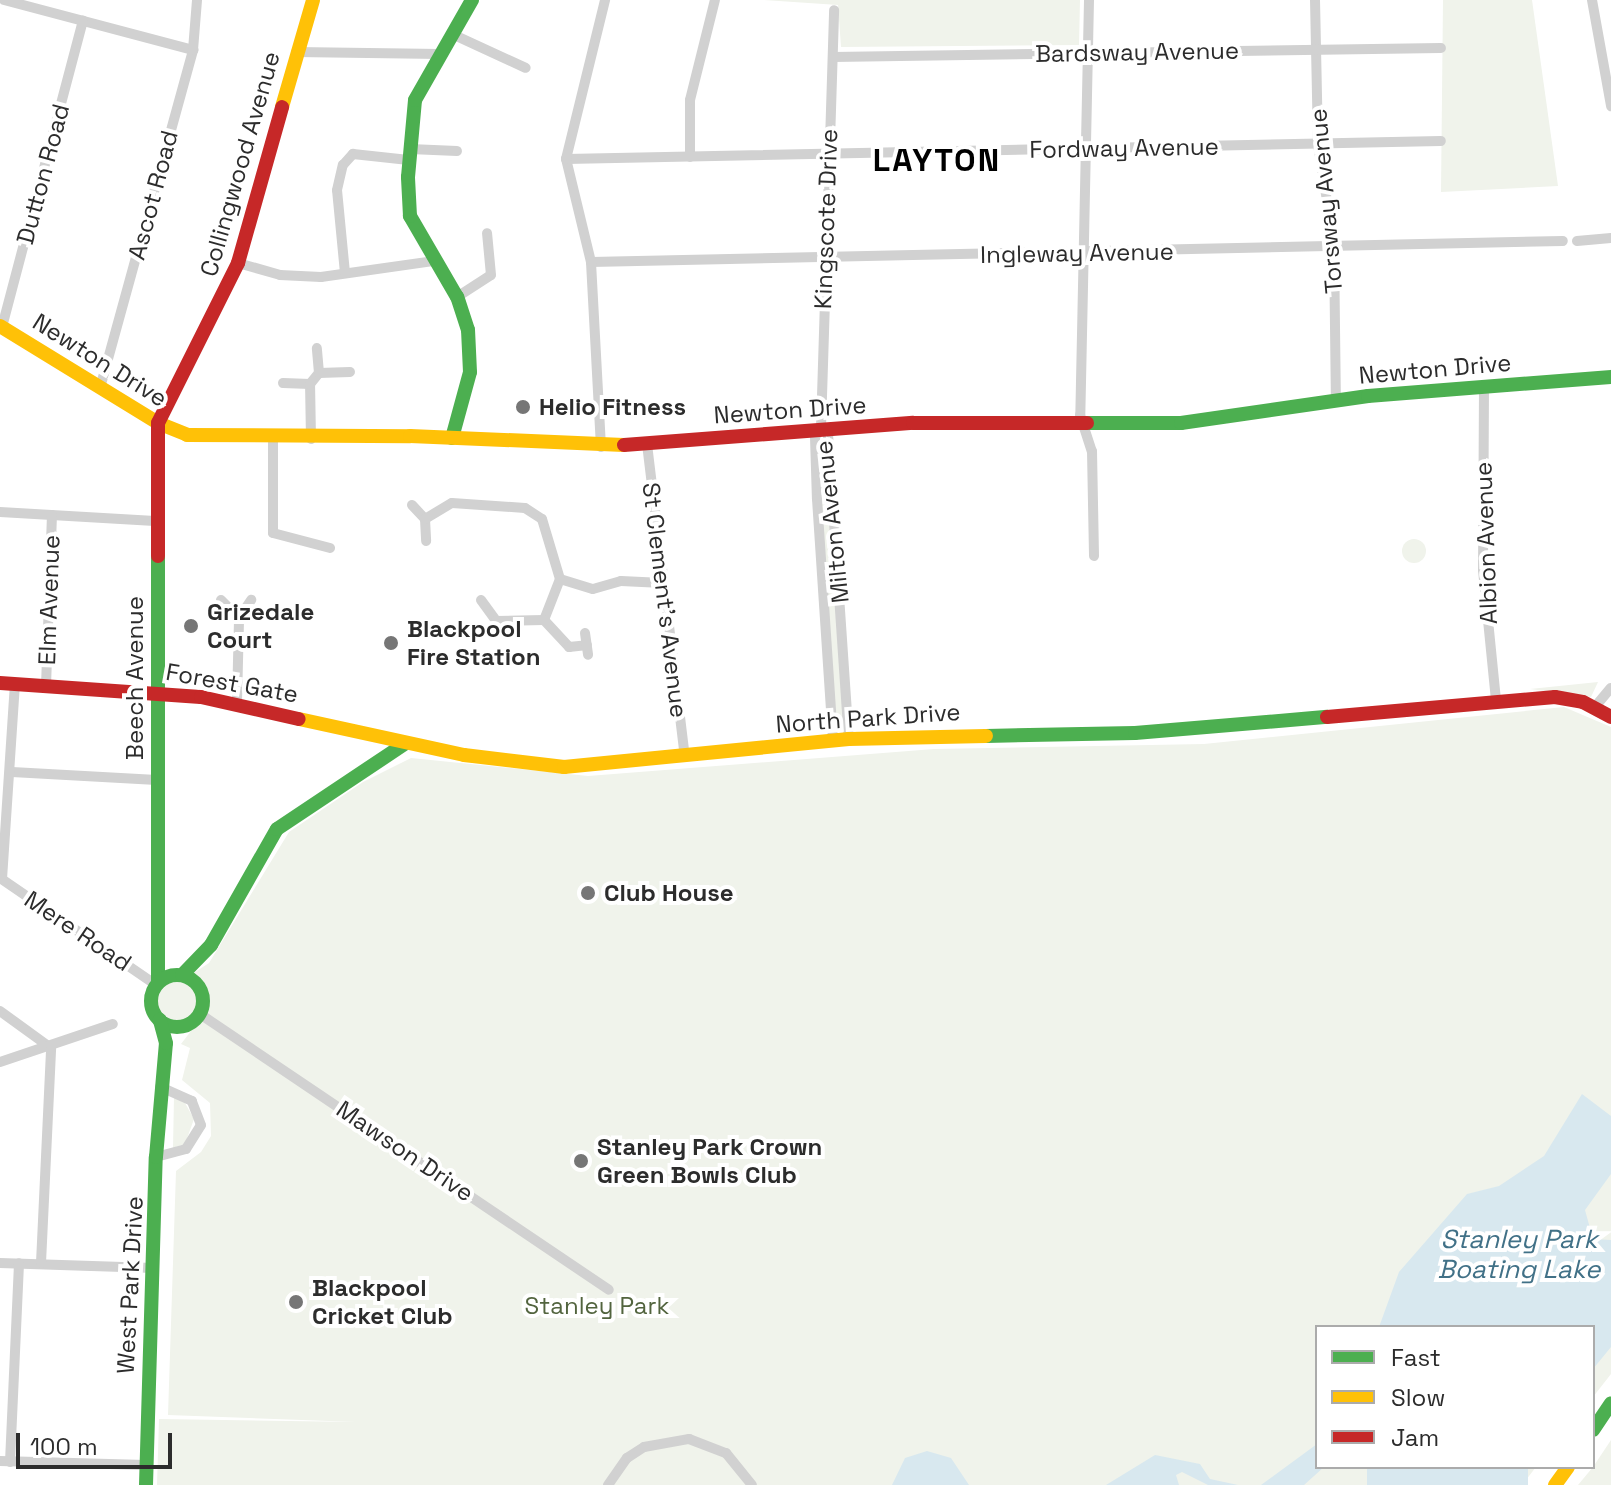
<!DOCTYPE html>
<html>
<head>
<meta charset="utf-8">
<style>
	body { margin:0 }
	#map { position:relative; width:1611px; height:1485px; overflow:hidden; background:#fff; font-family:"Space Grotesk",sans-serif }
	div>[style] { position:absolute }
	.green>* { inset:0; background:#f0f3eb; transform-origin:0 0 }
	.round { border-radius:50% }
	.water>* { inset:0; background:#d8e8ef; transform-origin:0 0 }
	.street>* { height:10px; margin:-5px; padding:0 5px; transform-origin:5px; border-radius:5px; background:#d1d1d1 }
	.fast>* { height:14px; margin:-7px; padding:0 7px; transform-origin:7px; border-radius:7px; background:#4caf50 }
	.fast>.ring { margin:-7px; padding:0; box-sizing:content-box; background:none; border:14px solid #4caf50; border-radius:50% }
	.slow>* { height:14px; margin:-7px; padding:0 7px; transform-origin:7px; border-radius:7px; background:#ffc107 }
	.jam>* { height:14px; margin:-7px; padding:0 7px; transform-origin:7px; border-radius:7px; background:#c62828 }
	.dots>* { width:22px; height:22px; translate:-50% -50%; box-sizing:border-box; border:4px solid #fff; border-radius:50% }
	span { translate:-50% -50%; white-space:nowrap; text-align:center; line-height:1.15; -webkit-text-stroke:8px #fff; paint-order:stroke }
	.street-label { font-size:24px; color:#2c2c2c }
	.poi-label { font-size:24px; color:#2c2c2c; font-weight:700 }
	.left { translate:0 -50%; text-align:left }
	.park-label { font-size:24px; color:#52643e }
	.water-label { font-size:26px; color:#417187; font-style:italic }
	.district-label { font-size:32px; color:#000; font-weight:700; letter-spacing:2px }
	.legend { position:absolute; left:1315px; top:1325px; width:280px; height:144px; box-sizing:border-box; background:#fff; border:2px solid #ababab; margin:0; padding:10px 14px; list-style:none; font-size:24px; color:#2c2c2c }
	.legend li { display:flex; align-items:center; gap:16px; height:40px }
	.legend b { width:40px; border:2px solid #ababab }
	.scale { position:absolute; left:16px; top:1433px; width:156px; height:36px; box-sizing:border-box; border:4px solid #2c2c2c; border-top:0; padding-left:10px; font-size:24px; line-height:28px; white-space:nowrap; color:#2c2c2c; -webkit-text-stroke:6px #fff; paint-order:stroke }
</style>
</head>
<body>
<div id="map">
	<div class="green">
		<i style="clip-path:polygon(764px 0,1080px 0,1079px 45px,841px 47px,838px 5px)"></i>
		<i style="clip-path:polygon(1443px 0,1532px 0,1558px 186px,1441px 192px)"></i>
		<i style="left:828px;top:442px;width:288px;height:15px;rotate:86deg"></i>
		<i class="round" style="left:1402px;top:539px;width:24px;height:24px"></i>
		<i style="clip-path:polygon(1598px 682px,1591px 697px,1530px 689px)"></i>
		<i style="clip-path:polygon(1564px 707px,1611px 727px,1611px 1374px,1593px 1397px,1593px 1327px,1317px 1327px,1317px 1467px,1536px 1467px,1522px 1485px,157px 1485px,159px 1419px,357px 1422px,168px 1415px,176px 1171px,201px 1152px,211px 1136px,210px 1103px,182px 1080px,190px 1048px,181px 1044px,207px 1010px,192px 974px,209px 963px,289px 832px,363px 782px,411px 758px,588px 776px,934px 749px,1204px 744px)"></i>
		<i class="round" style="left:155px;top:980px;width:44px;height:44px"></i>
		<i style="clip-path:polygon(174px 1097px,185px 1103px,194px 1119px,185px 1144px,173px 1148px)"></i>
		<i style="clip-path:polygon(1611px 1440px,1611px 1485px,1578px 1485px,1593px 1467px)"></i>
	</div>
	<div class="water">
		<i style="clip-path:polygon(1582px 1094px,1611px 1116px,1611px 1174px,1585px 1210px,1593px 1239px,1611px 1240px,1611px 1347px,1593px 1369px,1593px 1327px,1379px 1327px,1399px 1272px,1467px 1194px,1499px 1186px,1544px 1156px)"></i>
		<i style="clip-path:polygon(1317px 1444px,1317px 1467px,1324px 1467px,1304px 1485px,1261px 1485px)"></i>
		<i style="clip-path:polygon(927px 1451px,951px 1458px,969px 1485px,892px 1485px,905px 1458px)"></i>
		<i style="clip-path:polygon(1155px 1455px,1200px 1464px,1210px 1479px,1238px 1485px,1208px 1485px,1182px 1472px,1176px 1475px,1179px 1485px,1106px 1485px)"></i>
		<i style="left:1367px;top:1467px;width:161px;height:19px"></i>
	</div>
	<div class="street">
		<i style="left:4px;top:0;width:196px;rotate:14.8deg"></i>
		<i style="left:1089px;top:0;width:415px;rotate:91.2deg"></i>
		<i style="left:1080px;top:415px;width:38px;rotate:72deg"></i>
		<i style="left:1092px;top:451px;width:105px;rotate:88.9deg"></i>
		<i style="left:1315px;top:0;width:144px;rotate:88.8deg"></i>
		<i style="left:1318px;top:144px;width:102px;rotate:81deg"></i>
		<i style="left:1334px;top:245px;width:156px;rotate:89.3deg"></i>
		<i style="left:1592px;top:0;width:108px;rotate:79.8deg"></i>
		<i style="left:452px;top:34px;width:81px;rotate:24.7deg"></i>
		<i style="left:296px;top:52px;width:144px;rotate:0.8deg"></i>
		<i style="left:833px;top:57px;width:608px;rotate:-0.85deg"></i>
		<i style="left:410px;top:149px;width:47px;rotate:2.4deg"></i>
		<i style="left:690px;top:157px;width:57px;rotate:-90deg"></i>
		<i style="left:690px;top:100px;width:103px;rotate:-76deg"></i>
		<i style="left:566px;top:159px;width:875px;rotate:-1.18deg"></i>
		<i style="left:1577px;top:241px;width:34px;rotate:-5deg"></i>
		<i style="left:591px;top:262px;width:972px;rotate:-1.24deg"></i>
		<i style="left:238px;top:263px;width:44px;rotate:15.9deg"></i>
		<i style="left:280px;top:275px;width:41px;rotate:2.8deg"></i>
		<i style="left:321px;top:277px;width:113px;rotate:-8.1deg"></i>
		<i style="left:345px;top:273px;width:83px;rotate:-95.5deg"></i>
		<i style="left:337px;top:190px;width:26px;rotate:-77deg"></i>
		<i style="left:343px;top:165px;width:15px;rotate:-48deg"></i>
		<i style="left:353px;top:154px;width:56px;rotate:6.1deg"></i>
		<i style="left:457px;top:297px;width:40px;rotate:-32.9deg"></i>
		<i style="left:491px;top:275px;width:42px;rotate:-95.4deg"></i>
		<i style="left:2px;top:327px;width:317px;rotate:-75.2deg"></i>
		<i style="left:319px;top:373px;width:31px;rotate:-2deg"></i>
		<i style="left:283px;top:383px;width:27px;rotate:2deg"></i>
		<i style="left:1484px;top:386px;width:184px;rotate:90.3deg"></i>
		<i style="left:1483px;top:570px;width:131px;rotate:84.3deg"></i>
		<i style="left:100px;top:388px;width:351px;rotate:-74.6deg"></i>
		<i style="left:193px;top:50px;width:50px;rotate:-85.4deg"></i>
		<i style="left:821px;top:428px;width:418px;rotate:-88.2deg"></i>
		<i style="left:821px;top:428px;width:9px;rotate:41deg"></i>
		<i style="left:828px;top:434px;width:306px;rotate:86.1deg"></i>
		<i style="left:820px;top:429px;width:9px;rotate:122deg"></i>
		<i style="left:815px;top:437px;width:62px;rotate:88.2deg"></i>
		<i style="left:817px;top:499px;width:243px;rotate:86.2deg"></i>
		<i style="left:273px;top:439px;width:94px;rotate:90deg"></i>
		<i style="left:273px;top:533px;width:59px;rotate:14.7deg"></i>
		<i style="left:311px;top:439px;width:55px;rotate:-91deg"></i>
		<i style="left:310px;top:384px;width:14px;rotate:-51deg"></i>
		<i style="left:319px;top:373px;width:25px;rotate:-95deg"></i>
		<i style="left:647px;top:444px;width:314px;rotate:83.1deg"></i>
		<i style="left:601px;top:447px;width:185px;rotate:-93.1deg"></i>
		<i style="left:591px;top:262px;width:106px;rotate:-103.6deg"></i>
		<i style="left:566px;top:159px;width:164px;rotate:-76.2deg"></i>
		<i style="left:412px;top:505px;width:19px;rotate:47deg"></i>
		<i style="left:425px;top:519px;width:22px;rotate:87deg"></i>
		<i style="left:0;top:512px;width:155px;rotate:3.3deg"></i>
		<i style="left:425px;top:519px;width:31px;rotate:-31deg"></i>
		<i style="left:452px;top:503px;width:73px;rotate:3.9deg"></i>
		<i style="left:525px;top:508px;width:20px;rotate:33deg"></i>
		<i style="left:542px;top:519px;width:63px;rotate:73.3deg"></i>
		<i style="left:560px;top:579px;width:34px;rotate:17deg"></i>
		<i style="left:593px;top:589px;width:29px;rotate:-16deg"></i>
		<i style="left:621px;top:581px;width:42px;rotate:2.7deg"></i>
		<i style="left:221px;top:600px;width:25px;rotate:45deg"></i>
		<i style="left:481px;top:600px;width:26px;rotate:54deg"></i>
		<i style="left:496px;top:621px;width:48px;rotate:-1.2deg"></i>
		<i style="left:544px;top:620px;width:44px;rotate:-68.7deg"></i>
		<i style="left:544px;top:620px;width:37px;rotate:47deg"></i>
		<i style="left:569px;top:647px;width:18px;rotate:-6deg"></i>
		<i style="left:585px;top:633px;width:22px;rotate:82deg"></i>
		<i style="left:46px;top:686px;width:171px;rotate:-88deg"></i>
		<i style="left:237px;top:702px;width:84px;rotate:-88.6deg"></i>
		<i style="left:239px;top:618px;width:22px;rotate:-56deg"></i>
		<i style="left:1594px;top:708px;width:26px;rotate:-50deg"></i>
		<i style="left:12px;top:772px;width:145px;rotate:3.2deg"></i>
		<i style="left:0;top:878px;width:189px;rotate:34.4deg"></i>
		<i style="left:2px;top:879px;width:195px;rotate:-86.2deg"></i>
		<i style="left:0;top:1011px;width:63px;rotate:36deg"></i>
		<i style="left:200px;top:1014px;width:493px;rotate:34deg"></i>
		<i style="left:0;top:1062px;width:119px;rotate:-18.6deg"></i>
		<i style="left:156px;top:1157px;width:31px;rotate:-15deg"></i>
		<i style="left:186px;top:1149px;width:28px;rotate:-58deg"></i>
		<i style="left:201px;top:1125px;width:26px;rotate:-111deg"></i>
		<i style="left:192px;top:1101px;width:35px;rotate:-156deg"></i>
		<i style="left:0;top:1263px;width:154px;rotate:1.9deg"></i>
		<i style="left:41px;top:1263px;width:215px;rotate:-87.3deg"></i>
		<i style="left:0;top:1461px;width:146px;rotate:1.6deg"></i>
		<i style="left:10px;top:1462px;width:199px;rotate:-87.4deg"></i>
		<i style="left:608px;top:1485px;width:33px;rotate:-55deg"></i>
		<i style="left:627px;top:1458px;width:20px;rotate:-33deg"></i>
		<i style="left:644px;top:1447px;width:46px;rotate:-10.1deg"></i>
		<i style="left:689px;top:1439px;width:40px;rotate:21deg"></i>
		<i style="left:726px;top:1453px;width:41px;rotate:50.9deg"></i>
	</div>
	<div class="fast">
		<i style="left:1087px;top:423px;width:94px"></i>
		<i style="left:1181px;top:423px;width:189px;rotate:-8.2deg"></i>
		<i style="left:1368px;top:396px;width:244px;rotate:-4.5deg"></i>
		<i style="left:452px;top:438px;width:68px;rotate:-74.7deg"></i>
		<i style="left:470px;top:372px;width:42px;rotate:-92.7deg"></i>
		<i style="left:468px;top:330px;width:35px;rotate:-108deg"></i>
		<i style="left:457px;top:297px;width:94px;rotate:-120.1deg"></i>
		<i style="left:410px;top:216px;width:39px;rotate:-93deg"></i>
		<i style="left:408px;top:177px;width:77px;rotate:-84.8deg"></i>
		<i style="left:415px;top:100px;width:115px;rotate:-60.3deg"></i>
		<i style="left:158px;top:556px;width:427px;rotate:90deg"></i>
		<i style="left:986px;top:736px;width:149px;rotate:-1.2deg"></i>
		<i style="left:1135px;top:733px;width:193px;rotate:-4.8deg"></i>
		<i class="ring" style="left:151px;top:975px;width:38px;height:38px"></i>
		<i style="left:182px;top:975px;width:42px;rotate:-46deg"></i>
		<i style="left:211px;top:945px;width:133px;rotate:-60.4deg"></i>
		<i style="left:277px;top:829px;width:155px;rotate:-33.7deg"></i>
		<i style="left:1593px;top:1430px;width:32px;rotate:-56deg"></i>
		<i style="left:146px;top:1485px;width:328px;rotate:-88.3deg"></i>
		<i style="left:156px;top:1157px;width:114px;rotate:-85deg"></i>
		<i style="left:166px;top:1043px;width:24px;rotate:-105deg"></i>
	</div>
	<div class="slow">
		<i style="left:282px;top:107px;width:111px;rotate:-73.8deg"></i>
		<i style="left:0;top:326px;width:185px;rotate:31.5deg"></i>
		<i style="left:158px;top:423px;width:31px;rotate:22deg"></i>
		<i style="left:187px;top:435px;width:223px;rotate:0.3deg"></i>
		<i style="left:410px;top:436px;width:214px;rotate:2.4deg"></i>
		<i style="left:299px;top:719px;width:169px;rotate:12.3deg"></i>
		<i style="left:464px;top:755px;width:101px;rotate:6.8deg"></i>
		<i style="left:564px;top:767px;width:286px;rotate:-5.6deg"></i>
		<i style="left:849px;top:739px;width:137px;rotate:-1.3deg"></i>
		<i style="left:1555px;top:1485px;width:22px;rotate:-54deg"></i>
	</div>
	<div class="jam">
		<i style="left:624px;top:445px;width:290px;rotate:-4.4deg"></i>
		<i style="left:913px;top:423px;width:174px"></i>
		<i style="left:158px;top:556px;width:133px;rotate:-90deg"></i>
		<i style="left:158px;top:423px;width:179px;rotate:-63.4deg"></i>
		<i style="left:238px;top:263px;width:162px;rotate:-74.2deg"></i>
		<i style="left:0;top:683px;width:201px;rotate:4deg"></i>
		<i style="left:201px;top:697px;width:100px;rotate:12.7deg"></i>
		<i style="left:1327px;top:717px;width:229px;rotate:-5deg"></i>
		<i style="left:1555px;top:697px;width:28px;rotate:10deg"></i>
		<i style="left:1583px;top:702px;width:32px;rotate:28deg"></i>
	</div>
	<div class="dots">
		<i style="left:523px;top:407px;background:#767676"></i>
		<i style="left:191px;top:626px;background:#767676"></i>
		<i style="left:391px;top:643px;background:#767676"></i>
		<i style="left:588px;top:893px;background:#767676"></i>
		<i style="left:581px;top:1161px;background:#767676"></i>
		<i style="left:296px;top:1302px;background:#767676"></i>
	</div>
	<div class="street-label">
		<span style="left:1137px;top:52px;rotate:-1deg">Bardsway Avenue</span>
		<span style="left:1124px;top:148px;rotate:-1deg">Fordway Avenue</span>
		<span style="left:240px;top:164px;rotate:-74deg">Collingwood Avenue</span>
		<span style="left:43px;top:174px;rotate:-75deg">Dutton Road</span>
		<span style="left:153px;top:195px;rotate:-75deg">Ascot Road</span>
		<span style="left:1326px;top:201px;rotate:-95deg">Torsway Avenue</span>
		<span style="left:826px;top:219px;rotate:-88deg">Kingscote Drive</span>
		<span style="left:1077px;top:253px;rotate:-1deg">Ingleway Avenue</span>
		<span style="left:100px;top:360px;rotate:32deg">Newton Drive</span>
		<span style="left:1435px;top:369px;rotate:-5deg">Newton Drive</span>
		<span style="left:790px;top:410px;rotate:-4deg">Newton Drive</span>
		<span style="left:832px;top:522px;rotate:-96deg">Milton Avenue</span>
		<span style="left:1486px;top:543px;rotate:-92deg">Albion Avenue</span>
		<span style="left:49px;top:600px;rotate:-88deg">Elm Avenue</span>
		<span style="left:665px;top:600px;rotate:83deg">St Clement's Avenue</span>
		<span style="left:135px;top:678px;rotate:-90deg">Beech Avenue</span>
		<span style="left:232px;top:683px;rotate:10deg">Forest Gate</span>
		<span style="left:868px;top:718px;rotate:-4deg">North Park Drive</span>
		<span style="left:78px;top:931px;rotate:34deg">Mere Road</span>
		<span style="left:405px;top:1151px;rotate:34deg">Mawson Drive</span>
		<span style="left:130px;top:1285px;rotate:-87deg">West Park Drive</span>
	</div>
	<div class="poi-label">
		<span class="left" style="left:539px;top:407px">Helio Fitness</span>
		<span class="left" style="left:207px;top:626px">Grizedale<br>Court</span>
		<span class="left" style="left:407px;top:643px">Blackpool<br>Fire Station</span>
		<span class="left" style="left:604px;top:893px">Club House</span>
		<span class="left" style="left:597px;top:1161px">Stanley Park Crown<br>Green Bowls Club</span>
		<span class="left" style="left:312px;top:1302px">Blackpool<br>Cricket Club</span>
	</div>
	<div class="park-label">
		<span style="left:597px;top:1306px">Stanley Park</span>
	</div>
	<div class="water-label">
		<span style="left:1519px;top:1255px">Stanley Park<br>Boating Lake</span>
	</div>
	<div class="district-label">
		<span style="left:937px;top:160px">LAYTON</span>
	</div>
	<ul class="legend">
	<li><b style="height:10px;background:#4caf50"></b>Fast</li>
	<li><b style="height:10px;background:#ffc107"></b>Slow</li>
	<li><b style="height:10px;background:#c62828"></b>Jam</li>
	</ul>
	<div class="scale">100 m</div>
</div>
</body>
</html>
